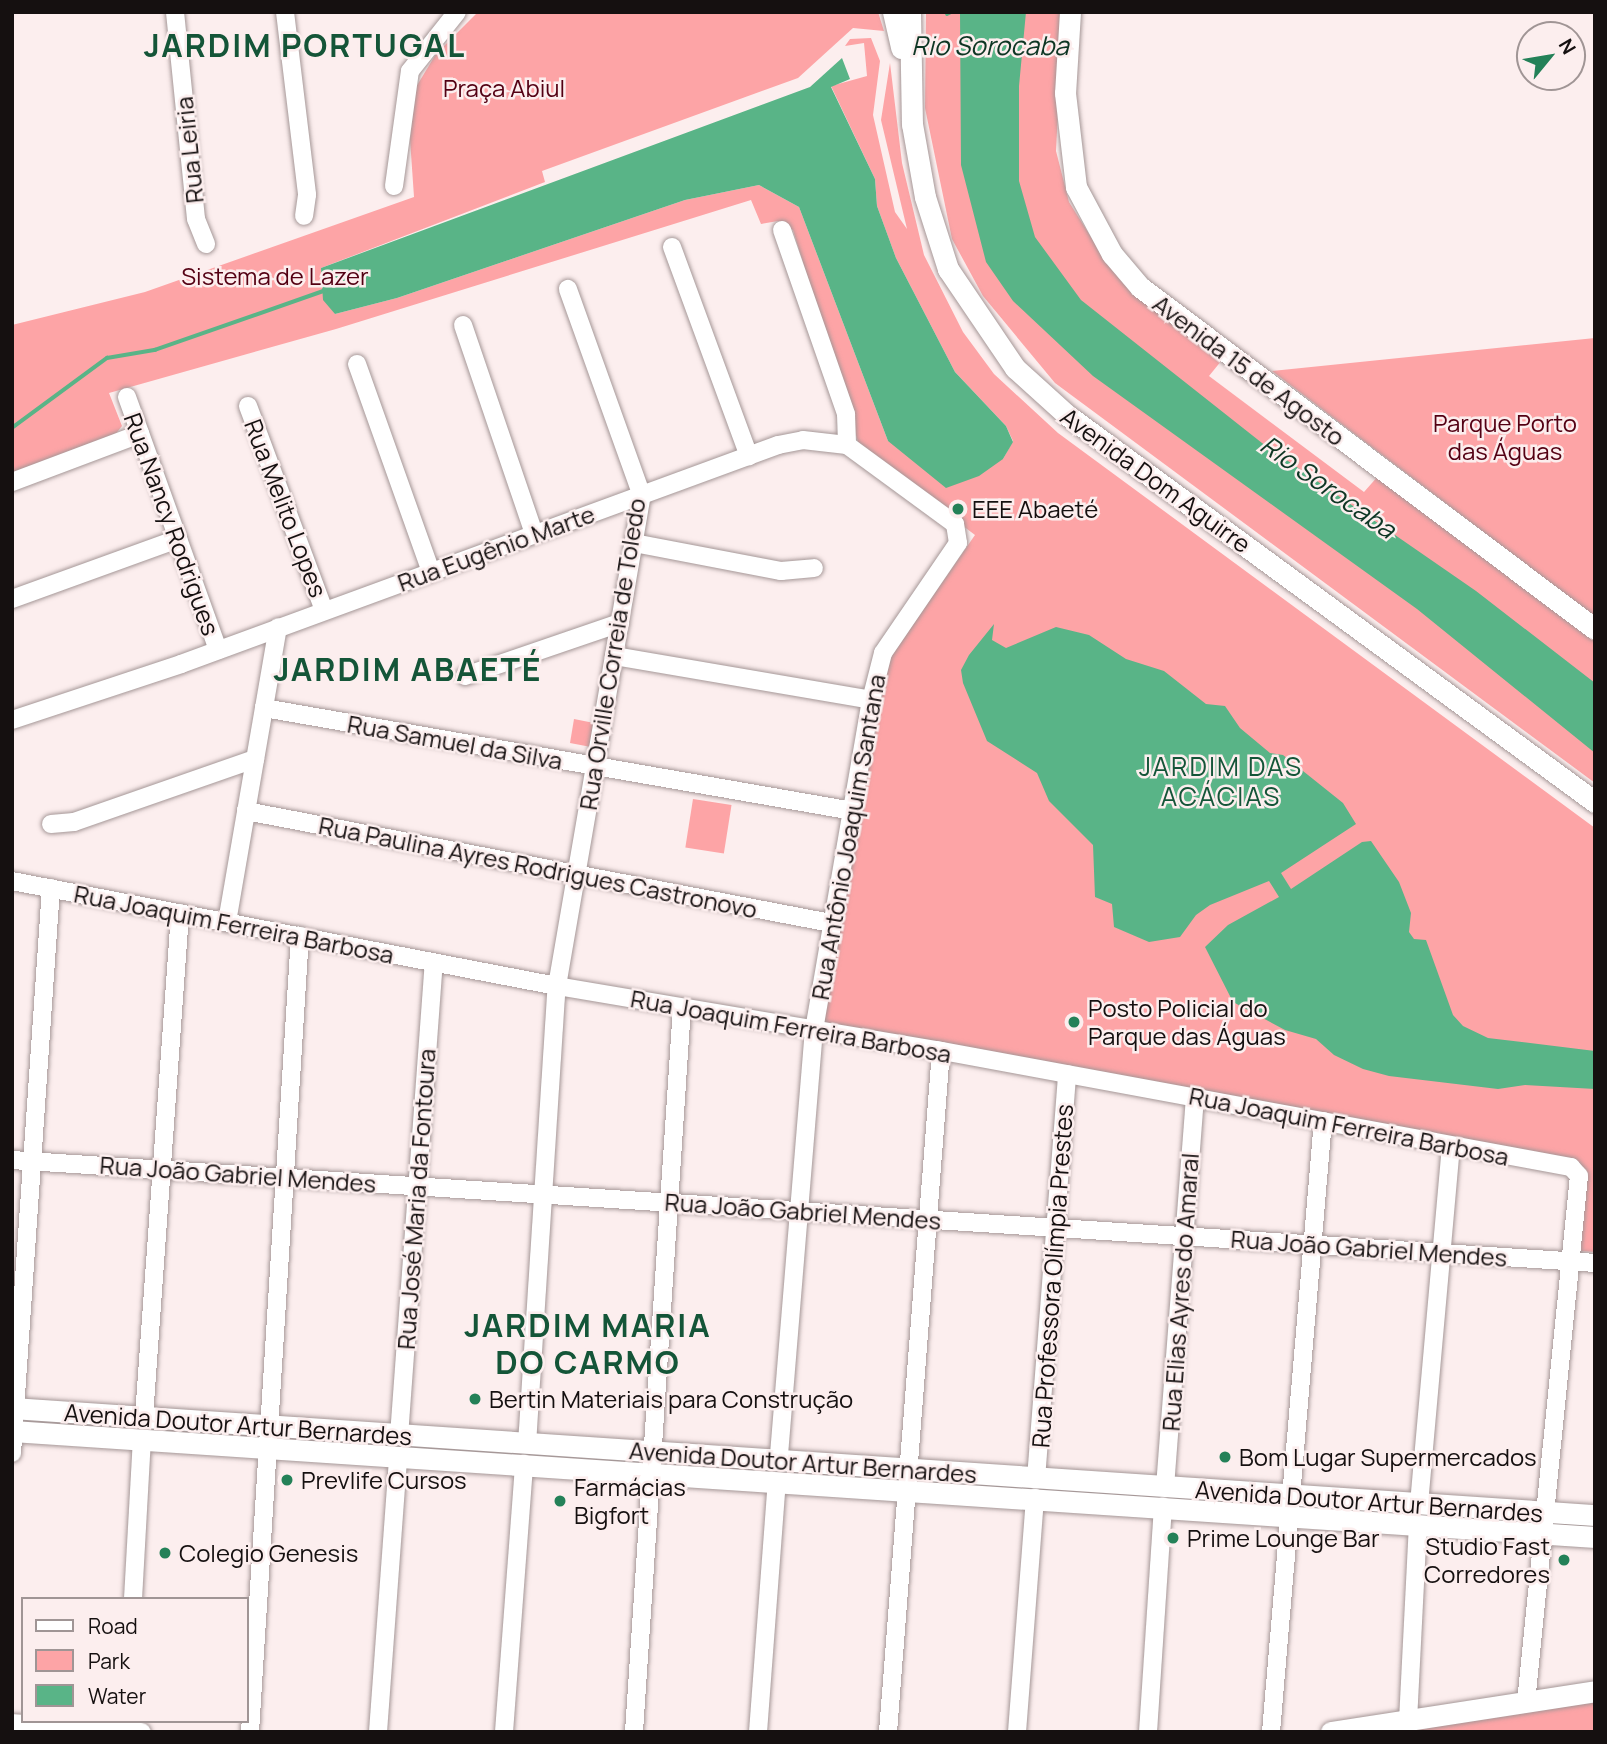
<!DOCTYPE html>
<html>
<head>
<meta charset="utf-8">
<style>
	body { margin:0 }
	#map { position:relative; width:1607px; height:1744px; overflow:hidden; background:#fceeee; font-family:Manrope,sans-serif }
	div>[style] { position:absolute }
	.green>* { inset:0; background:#fda4a6; transform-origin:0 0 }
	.water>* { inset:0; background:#59b487 }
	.stream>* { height:3.5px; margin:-1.75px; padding:0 1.75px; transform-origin:1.75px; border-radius:1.75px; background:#59b487 }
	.roads { filter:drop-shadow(0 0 2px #a59797) drop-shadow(0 0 2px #a59797) }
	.minor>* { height:18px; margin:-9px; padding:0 9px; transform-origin:9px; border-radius:9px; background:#fff }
	.major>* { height:21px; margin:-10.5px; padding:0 10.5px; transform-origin:10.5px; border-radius:10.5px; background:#fff }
	.dots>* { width:19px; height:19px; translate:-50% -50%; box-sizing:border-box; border:4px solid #fceeee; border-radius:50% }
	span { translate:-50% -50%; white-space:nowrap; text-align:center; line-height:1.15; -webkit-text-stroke:5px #fceeee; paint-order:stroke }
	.park-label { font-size:24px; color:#540013 }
	.street-label { font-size:24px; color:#151010 }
	.poi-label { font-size:24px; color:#151010 }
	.left { translate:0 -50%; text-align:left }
	.right { translate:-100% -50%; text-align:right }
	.water-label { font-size:26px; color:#0e3624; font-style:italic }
	.neighbourhood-label { font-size:26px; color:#145538; letter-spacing:2px }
	.district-label { font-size:32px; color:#145538; font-weight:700; letter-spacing:2px }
	.frame { position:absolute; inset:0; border:14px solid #151010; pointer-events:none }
	.legend { position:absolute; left:21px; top:1597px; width:228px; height:126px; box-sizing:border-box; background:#fceeee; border:2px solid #a09595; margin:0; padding:9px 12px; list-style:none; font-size:21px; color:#151010 }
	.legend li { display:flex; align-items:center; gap:14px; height:35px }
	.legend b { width:35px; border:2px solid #a09595 }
	.north { position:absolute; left:1516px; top:21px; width:70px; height:70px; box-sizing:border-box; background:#fceeee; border:2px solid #a09595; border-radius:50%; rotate:60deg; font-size:19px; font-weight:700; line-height:28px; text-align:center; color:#151010 }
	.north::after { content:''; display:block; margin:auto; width:24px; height:32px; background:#248158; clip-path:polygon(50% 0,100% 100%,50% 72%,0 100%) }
</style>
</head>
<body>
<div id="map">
	<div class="green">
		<i style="clip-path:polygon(478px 12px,878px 12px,884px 31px,853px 28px,798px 78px,542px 171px,545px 182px,321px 268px,335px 314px,397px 298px,685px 200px,759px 185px,799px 207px,888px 441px,1003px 459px,1013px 441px,1006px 426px,955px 372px,896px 258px,877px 206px,875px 179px,831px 86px,867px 76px,864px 43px,845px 46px,850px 39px,871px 38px,880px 61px,873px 115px,895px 212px,907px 229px,881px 120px,890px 63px,902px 163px,924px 255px,963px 332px,994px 374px,1058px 433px,1595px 828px,1595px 1252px,1579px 1251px,1578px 1162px,821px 1024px,889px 659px,975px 535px,860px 448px,793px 230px,778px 221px,761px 224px,751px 200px,336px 329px,109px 393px,122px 426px,114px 436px,12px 473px,12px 325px,145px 292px,414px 197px,410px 139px,416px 87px,436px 54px)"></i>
		<i style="clip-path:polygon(926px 12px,1063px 12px,1056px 151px,1069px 202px,1101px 253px,1222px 360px,1209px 376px,1364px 492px,1379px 475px,1595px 637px,1595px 783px,1055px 383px,983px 296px,952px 239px,925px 108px)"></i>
		<i style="clip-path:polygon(1595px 338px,1595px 617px,1272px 371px)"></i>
		<i style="clip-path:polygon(574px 719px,599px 724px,591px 747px,570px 743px)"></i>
		<i style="left:693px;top:799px;width:39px;height:49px;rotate:9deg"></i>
		<i style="clip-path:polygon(1595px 1700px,1595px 1732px,1385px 1732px)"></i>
	</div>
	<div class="water">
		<i style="clip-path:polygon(960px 12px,1026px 12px,1019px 86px,1019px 181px,1035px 237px,1081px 300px,1262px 443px,1476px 591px,1595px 683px,1595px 753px,1417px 609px,1093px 376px,1013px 301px,986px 262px,961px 165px)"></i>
		<i style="clip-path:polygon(842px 58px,850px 79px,831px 87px,875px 179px,877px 206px,896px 258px,955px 372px,1006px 426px,1013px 442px,1003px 459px,979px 476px,946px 488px,888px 441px,799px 207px,759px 185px,685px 200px,397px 298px,335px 314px,323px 300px,321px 268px,810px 87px)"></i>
		<i style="clip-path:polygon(994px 624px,992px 640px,1006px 648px,1056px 627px,1089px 635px,1126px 659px,1164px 671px,1206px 704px,1225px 706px,1240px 728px,1270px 753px,1283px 755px,1343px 803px,1356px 824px,1281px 873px,1291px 889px,1362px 842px,1371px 841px,1399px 882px,1411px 913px,1409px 932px,1414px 939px,1426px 940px,1453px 1015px,1463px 1026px,1488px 1038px,1595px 1051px,1595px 1089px,1525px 1085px,1498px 1089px,1389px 1076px,1363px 1069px,1334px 1055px,1316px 1039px,1285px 1030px,1233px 1002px,1205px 947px,1228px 925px,1279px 897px,1269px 881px,1210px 905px,1196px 915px,1180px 937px,1149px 942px,1114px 927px,1112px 904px,1095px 897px,1093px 845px,1049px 801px,1037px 773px,987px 741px,963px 683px,961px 670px,969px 655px)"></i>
	</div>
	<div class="stream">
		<i style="left:947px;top:14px;width:4px;rotate:-27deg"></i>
		<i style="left:12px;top:428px;width:118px;rotate:-36.4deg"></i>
		<i style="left:107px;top:358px;width:49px;rotate:-9.5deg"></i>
		<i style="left:155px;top:350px;width:181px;rotate:-19.3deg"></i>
	</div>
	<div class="roads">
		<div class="minor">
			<i style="left:175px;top:12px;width:208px;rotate:84.2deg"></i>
			<i style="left:196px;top:219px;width:27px;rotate:68deg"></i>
			<i style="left:285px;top:12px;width:184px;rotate:83.1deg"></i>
			<i style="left:307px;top:195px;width:21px;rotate:98deg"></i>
			<i style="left:394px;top:186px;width:116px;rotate:-82.1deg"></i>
			<i style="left:410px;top:71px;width:75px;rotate:-51.5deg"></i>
			<i style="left:782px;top:230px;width:195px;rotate:70.8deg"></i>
			<i style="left:846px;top:414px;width:31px;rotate:88deg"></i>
			<i style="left:672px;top:247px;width:223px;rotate:69.8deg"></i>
			<i style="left:463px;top:325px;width:220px;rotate:71.2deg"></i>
			<i style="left:357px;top:364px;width:221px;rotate:70.4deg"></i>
			<i style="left:127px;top:397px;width:269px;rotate:70.2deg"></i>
			<i style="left:248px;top:406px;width:218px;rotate:69.6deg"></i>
			<i style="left:12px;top:482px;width:137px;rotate:-20.6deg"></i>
			<i style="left:634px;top:543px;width:150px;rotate:10.8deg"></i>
			<i style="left:781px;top:571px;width:33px;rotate:-5deg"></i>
			<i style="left:12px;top:599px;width:177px;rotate:-19.9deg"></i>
			<i style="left:614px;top:656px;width:261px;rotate:9.7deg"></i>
			<i style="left:465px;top:676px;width:164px;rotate:-18.9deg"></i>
			<i style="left:264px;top:708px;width:598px;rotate:9.92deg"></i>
			<i style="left:12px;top:720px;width:178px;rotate:-18.3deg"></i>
			<i style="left:181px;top:664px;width:636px;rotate:-20.14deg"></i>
			<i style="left:778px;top:445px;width:25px;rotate:-11deg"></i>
			<i style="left:803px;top:440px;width:44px;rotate:6.5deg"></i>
			<i style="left:847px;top:445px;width:134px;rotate:36.2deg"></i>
			<i style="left:955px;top:524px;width:19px;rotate:81deg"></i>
			<i style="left:958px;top:543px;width:133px;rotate:124.3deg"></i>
			<i style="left:883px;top:653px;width:49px;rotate:104.3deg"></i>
			<i style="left:871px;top:700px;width:334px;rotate:99.8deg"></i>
			<i style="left:814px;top:1029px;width:430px;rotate:94.7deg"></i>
			<i style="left:246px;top:811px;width:596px;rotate:10.84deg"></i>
			<i style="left:51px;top:824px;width:23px;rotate:-5deg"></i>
			<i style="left:74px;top:822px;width:192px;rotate:-19.2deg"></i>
			<i style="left:12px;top:881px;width:555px;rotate:10.91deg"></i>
			<i style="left:557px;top:986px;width:385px;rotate:9.6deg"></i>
			<i style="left:937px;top:1050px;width:645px;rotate:10.46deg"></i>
			<i style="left:1571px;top:1167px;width:12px;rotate:48deg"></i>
			<i style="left:1579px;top:1176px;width:529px;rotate:95.75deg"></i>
			<i style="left:227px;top:922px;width:299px;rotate:-80.2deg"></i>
			<i style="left:12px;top:1160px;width:1586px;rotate:3.72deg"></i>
			<i style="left:144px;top:1417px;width:505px;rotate:-85.91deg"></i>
			<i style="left:399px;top:1436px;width:474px;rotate:-85.8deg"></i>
			<i style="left:527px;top:1444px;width:459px;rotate:-86.3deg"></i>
			<i style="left:557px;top:986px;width:497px;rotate:-80.2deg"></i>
			<i style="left:642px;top:496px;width:220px;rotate:-109.7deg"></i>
			<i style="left:12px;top:1453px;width:566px;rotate:-86.05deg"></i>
			<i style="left:1036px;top:1479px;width:406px;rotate:-85.6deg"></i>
			<i style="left:1165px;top:1487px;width:391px;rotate:-85.6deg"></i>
			<i style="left:1419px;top:1504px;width:359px;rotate:-84.9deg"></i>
			<i style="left:133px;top:1599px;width:159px;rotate:-86.8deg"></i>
			<i style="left:1408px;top:1721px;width:195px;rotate:-87.1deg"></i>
			<i style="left:12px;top:1723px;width:130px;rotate:4deg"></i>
			<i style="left:250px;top:1732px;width:798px;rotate:-86.41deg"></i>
			<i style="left:378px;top:1732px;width:275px;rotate:-85.8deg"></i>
			<i style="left:504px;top:1732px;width:269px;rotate:-85.7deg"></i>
			<i style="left:634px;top:1732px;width:726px;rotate:-86.21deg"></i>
			<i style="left:758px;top:1732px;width:251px;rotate:-85.7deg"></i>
			<i style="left:888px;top:1732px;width:683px;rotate:-85.55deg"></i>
			<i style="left:1017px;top:1732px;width:235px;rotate:-85.6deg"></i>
			<i style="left:1148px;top:1732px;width:226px;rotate:-86.2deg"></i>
			<i style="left:1271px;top:1732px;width:613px;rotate:-85.14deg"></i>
		</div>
		<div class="major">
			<i style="left:893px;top:12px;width:37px;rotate:77deg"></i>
			<i style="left:910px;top:12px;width:112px;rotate:89deg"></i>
			<i style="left:912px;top:124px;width:74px;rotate:79.9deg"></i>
			<i style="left:925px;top:197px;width:76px;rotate:72.3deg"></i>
			<i style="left:948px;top:269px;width:120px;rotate:55.9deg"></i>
			<i style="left:1015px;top:368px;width:70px;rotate:42.1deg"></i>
			<i style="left:1067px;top:415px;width:655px;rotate:36.24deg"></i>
			<i style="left:1070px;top:12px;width:81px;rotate:93.5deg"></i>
			<i style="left:1065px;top:93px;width:95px;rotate:83.3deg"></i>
			<i style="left:1076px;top:187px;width:76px;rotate:61.8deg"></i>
			<i style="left:1112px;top:254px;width:43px;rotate:49.7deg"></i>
			<i style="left:1140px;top:287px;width:569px;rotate:36.93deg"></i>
			<i style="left:12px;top:1408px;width:1587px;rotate:3.87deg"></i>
			<i style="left:12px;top:1431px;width:1587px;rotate:3.83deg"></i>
			<i style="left:1331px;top:1732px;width:267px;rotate:-8.8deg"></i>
		</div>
	</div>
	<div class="dots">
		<i style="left:958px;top:509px;background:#248158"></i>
		<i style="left:1074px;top:1022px;background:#248158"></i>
		<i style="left:475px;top:1399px;background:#248158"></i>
		<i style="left:1225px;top:1457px;background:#248158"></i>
		<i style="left:287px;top:1480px;background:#248158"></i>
		<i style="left:560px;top:1501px;background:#248158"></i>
		<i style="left:1173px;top:1538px;background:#248158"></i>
		<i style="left:165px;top:1553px;background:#248158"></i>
		<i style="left:1564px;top:1560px;background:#248158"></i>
	</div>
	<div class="park-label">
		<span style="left:504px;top:88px">Praça Abiul</span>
		<span style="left:275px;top:276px">Sistema de Lazer</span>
		<span style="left:1505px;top:437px">Parque Porto<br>das Águas</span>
	</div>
	<div class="street-label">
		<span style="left:189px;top:150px;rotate:-96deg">Rua Leiria</span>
		<span style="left:1249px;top:370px;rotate:37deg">Avenida 15 de Agosto</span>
		<span style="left:1156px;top:480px;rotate:36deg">Avenida Dom Aguirre</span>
		<span style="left:286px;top:508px;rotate:69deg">Rua Melito Lopes</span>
		<span style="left:172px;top:524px;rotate:70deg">Rua Nancy Rodrigues</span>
		<span style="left:496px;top:548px;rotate:-20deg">Rua Eugênio Marte</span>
		<span style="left:612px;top:654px;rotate:-81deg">Rua Orville Correia de Toledo</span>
		<span style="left:455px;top:742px;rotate:10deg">Rua Samuel da Silva</span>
		<span style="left:848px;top:837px;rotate:-80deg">Rua Antônio Joaquim Santana</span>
		<span style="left:538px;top:867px;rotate:11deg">Rua Paulina Ayres Rodrigues Castronovo</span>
		<span style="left:234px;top:924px;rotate:11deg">Rua Joaquim Ferreira Barbosa</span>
		<span style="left:791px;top:1026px;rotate:10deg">Rua Joaquim Ferreira Barbosa</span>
		<span style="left:1349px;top:1126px;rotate:11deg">Rua Joaquim Ferreira Barbosa</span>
		<span style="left:238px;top:1174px;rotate:4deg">Rua João Gabriel Mendes</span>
		<span style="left:416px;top:1199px;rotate:-86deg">Rua José Maria da Fontoura</span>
		<span style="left:803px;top:1211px;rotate:4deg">Rua João Gabriel Mendes</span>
		<span style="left:1369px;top:1248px;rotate:4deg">Rua João Gabriel Mendes</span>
		<span style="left:1052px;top:1276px;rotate:-86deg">Rua Professora Olímpia Prestes</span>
		<span style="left:1180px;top:1292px;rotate:-86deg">Rua Elias Ayres do Amaral</span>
		<span style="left:238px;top:1424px;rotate:4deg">Avenida Doutor Artur Bernardes</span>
		<span style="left:803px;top:1462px;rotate:4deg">Avenida Doutor Artur Bernardes</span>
		<span style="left:1369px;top:1501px;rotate:4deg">Avenida Doutor Artur Bernardes</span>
	</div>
	<div class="poi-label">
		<span class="left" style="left:972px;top:509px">EEE Abaeté</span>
		<span class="left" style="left:1088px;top:1022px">Posto Policial do<br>Parque das Águas</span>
		<span class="left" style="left:489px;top:1399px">Bertin Materiais para Construção</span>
		<span class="left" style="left:1239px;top:1457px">Bom Lugar Supermercados</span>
		<span class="left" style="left:301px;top:1480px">Prevlife Cursos</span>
		<span class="left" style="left:574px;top:1501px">Farmácias<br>Bigfort</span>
		<span class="left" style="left:1187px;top:1538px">Prime Lounge Bar</span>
		<span class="right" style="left:1550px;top:1560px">Studio Fast<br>Corredores</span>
		<span class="left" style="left:179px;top:1553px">Colegio Genesis</span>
	</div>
	<div class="water-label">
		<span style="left:990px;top:46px">Rio Sorocaba</span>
		<span style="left:1328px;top:487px;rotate:35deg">Rio Sorocaba</span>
	</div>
	<div class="neighbourhood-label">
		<span style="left:1221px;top:782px">JARDIM DAS<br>ACÁCIAS</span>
	</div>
	<div class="district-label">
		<span style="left:305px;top:45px">JARDIM PORTUGAL</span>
		<span style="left:408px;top:669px">JARDIM ABAETÉ</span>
		<span style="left:588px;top:1344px">JARDIM MARIA<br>DO CARMO</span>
	</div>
	<div class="frame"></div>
	<ul class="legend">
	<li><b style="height:9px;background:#fff"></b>Road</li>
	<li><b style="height:19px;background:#fda4a6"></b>Park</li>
	<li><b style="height:19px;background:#59b487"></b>Water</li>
	</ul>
	<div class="north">N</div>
</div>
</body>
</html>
